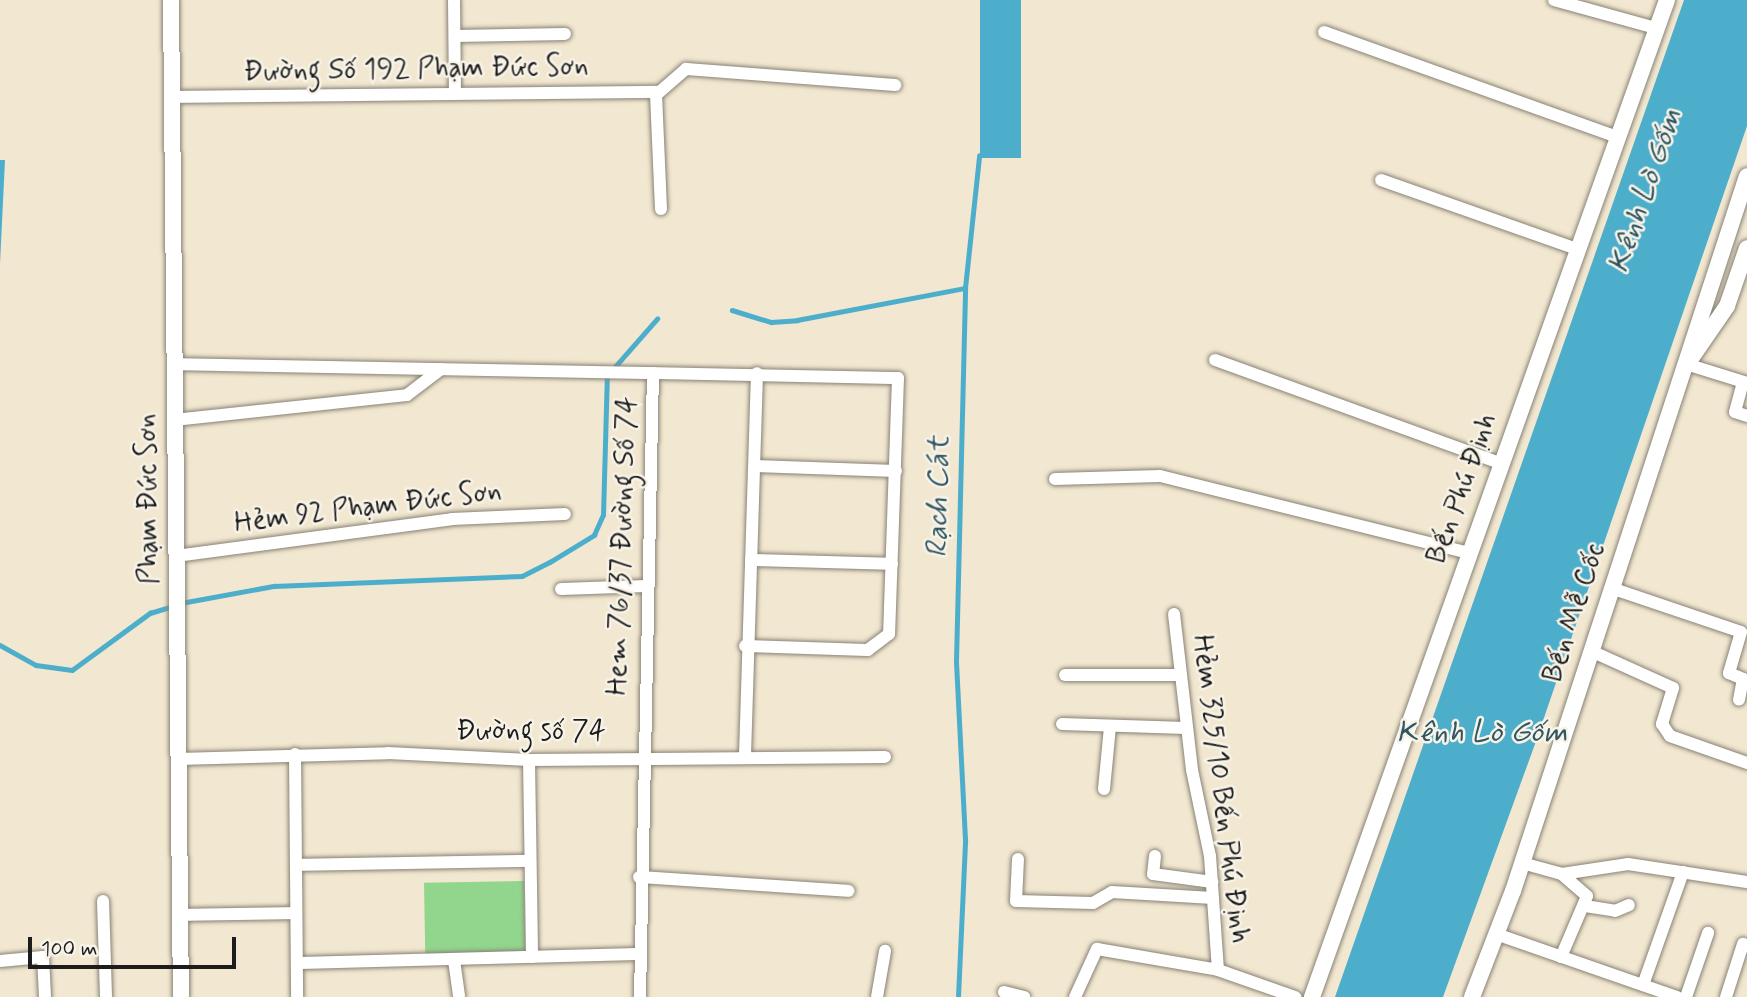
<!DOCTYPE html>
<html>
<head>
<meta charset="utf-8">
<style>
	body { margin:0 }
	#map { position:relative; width:1747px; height:997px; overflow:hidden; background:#f2e7d0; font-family:Mynerve,sans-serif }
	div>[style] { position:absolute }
	.green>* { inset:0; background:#92d68e; transform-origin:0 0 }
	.water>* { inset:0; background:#4daecc; transform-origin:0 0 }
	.stream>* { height:4.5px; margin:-2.25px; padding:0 2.25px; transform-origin:2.25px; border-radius:2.25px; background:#4daecc }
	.roads { filter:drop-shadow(0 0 2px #878276) drop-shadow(0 0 2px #878276) }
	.minor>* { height:12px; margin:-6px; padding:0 6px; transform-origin:6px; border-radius:6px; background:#fff }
	.tertiary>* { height:16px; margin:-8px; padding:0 8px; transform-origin:8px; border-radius:8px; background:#fff }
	span { translate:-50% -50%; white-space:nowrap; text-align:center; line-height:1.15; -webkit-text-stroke:5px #f7f3e8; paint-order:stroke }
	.street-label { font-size:28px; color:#1c1c1c }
	.water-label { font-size:30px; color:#305662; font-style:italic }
	.scale { position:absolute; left:28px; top:937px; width:208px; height:32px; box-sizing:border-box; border:4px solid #1c1c1c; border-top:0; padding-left:9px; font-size:21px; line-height:24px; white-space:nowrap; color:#1c1c1c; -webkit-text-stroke:5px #f7f3e8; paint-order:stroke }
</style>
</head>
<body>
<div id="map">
	<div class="green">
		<i style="left:524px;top:881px;width:72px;height:100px;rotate:89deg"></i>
	</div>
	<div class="water">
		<i style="left:980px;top:0;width:41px;height:158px"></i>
		<i style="clip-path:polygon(1684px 0,1747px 0,1747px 126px,1535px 744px,1443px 997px,1335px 997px)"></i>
		<i style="clip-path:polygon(0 160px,5px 160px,0 264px)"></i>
	</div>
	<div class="stream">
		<i style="left:732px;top:310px;width:41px;rotate:17.1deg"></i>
		<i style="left:771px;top:322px;width:26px;rotate:-4deg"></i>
		<i style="left:797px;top:320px;width:171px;rotate:-10.8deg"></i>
		<i style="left:613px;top:369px;width:67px;rotate:-48.7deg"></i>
		<i style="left:181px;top:603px;width:95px;rotate:-10.4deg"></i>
		<i style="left:274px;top:586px;width:248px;rotate:-2.3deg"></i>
		<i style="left:522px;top:576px;width:31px;rotate:-27deg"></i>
		<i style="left:550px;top:562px;width:52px;rotate:-31.5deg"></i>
		<i style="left:594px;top:535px;width:22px;rotate:-66deg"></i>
		<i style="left:603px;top:515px;width:140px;rotate:-88.4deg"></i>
		<i style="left:0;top:645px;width:41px;rotate:29.1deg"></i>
		<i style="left:36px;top:665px;width:36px;rotate:8deg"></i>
		<i style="left:72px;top:670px;width:97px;rotate:-36.2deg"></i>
		<i style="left:150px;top:613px;width:24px;rotate:-17deg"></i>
		<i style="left:958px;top:997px;width:157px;rotate:-87.4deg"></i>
		<i style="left:965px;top:840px;width:179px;rotate:-92.9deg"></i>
		<i style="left:956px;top:661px;width:373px;rotate:-88.6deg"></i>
		<i style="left:965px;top:288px;width:133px;rotate:-83.9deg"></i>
	</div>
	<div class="roads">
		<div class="minor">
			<i style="left:454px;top:0;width:92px;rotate:89.4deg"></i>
			<i style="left:1554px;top:0;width:106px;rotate:15.4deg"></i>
			<i style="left:1324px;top:32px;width:314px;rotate:19.7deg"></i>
			<i style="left:456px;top:36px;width:109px;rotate:-1.1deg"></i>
			<i style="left:173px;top:97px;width:486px;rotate:-0.6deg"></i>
			<i style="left:1381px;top:180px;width:208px;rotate:19.4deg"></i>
			<i style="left:661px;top:209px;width:114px;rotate:-92.5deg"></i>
			<i style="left:656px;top:95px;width:40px;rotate:-41deg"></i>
			<i style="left:686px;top:69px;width:210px;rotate:4.4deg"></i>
			<i style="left:1215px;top:360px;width:303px;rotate:19.9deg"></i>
			<i style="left:174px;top:364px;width:479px;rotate:1.1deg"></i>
			<i style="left:1686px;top:364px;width:64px;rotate:17.3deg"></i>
			<i style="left:1743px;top:382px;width:31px;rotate:105deg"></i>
			<i style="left:1735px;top:412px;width:13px;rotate:18deg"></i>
			<i style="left:174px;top:420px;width:234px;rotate:-6.1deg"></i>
			<i style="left:407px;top:395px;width:43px;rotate:-37.4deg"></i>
			<i style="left:755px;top:466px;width:141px;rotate:2deg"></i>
			<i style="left:1055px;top:479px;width:105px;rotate:-1.6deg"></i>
			<i style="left:1160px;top:476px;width:317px;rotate:14deg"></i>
			<i style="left:176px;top:556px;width:278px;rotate:-7.6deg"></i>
			<i style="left:452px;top:519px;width:113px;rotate:-2.5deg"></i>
			<i style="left:751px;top:560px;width:141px;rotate:1.6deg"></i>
			<i style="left:1611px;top:588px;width:137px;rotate:18.7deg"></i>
			<i style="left:1741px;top:632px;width:43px;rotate:106.3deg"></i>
			<i style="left:1729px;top:673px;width:15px;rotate:23deg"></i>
			<i style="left:1743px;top:679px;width:21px;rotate:101deg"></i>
			<i style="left:561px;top:589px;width:86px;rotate:-2deg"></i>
			<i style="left:1174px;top:614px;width:157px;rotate:83.4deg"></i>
			<i style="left:1192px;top:770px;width:88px;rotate:78.2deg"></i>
			<i style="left:1210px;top:856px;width:114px;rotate:86deg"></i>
			<i style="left:1591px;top:651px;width:90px;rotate:24.3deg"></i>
			<i style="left:1673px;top:688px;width:38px;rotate:107deg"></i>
			<i style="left:1662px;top:724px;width:14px;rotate:56deg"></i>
			<i style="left:1670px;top:736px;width:82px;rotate:19.3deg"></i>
			<i style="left:1065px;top:675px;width:113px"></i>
			<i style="left:1062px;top:724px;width:124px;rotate:1.8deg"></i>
			<i style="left:295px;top:754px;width:243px;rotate:89.5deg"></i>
			<i style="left:745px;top:755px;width:382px;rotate:-88.2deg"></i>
			<i style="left:178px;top:759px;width:210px;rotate:-1.6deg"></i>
			<i style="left:388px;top:753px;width:141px;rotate:2.8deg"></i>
			<i style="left:529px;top:760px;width:356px;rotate:-0.5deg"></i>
			<i style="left:529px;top:760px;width:197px;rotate:89.1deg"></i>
			<i style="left:1104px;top:789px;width:62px;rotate:-84.5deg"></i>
			<i style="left:1155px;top:856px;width:18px;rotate:96deg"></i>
			<i style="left:1153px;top:874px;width:60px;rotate:7.7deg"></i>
			<i style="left:1018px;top:859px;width:42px;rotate:92.7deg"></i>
			<i style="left:1016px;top:901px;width:77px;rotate:1.5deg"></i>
			<i style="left:1093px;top:903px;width:22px;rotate:-30deg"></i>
			<i style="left:1112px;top:892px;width:101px;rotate:3.4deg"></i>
			<i style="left:1522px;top:863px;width:41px;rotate:15.4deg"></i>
			<i style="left:1562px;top:874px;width:67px;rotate:-8.6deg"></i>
			<i style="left:1628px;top:864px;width:120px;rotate:8.6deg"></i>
			<i style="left:296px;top:865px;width:232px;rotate:-1deg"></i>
			<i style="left:639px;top:877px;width:210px;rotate:3.8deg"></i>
			<i style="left:103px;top:901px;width:96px;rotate:88.2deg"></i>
			<i style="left:1585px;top:906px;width:30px;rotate:9deg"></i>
			<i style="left:1615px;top:911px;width:15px;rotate:-23deg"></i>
			<i style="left:179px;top:915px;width:115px;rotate:-1deg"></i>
			<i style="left:1496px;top:934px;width:192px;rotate:19.2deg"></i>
			<i style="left:1561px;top:957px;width:66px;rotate:-66.9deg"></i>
			<i style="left:1587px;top:896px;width:33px;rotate:-139deg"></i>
			<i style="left:454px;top:960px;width:37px;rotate:82deg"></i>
			<i style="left:0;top:961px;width:43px;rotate:-5.3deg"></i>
			<i style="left:43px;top:957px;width:40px;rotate:87.1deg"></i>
			<i style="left:297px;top:963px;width:343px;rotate:-1.5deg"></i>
			<i style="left:1643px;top:985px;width:120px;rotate:-70.5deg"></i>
			<i style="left:1004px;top:992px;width:21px;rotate:14deg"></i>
			<i style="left:640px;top:997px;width:624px;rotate:-88.81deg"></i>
			<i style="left:653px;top:373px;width:245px;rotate:1.2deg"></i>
			<i style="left:898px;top:378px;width:256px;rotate:92deg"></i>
			<i style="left:889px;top:634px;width:26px;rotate:143deg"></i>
			<i style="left:868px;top:650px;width:123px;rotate:-178.1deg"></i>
			<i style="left:877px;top:997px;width:47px;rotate:-80.1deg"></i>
			<i style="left:1075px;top:997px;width:53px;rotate:-65.4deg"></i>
			<i style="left:1097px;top:949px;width:123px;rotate:9.8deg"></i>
			<i style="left:1218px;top:970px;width:82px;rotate:19.3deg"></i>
			<i style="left:1686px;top:997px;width:68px;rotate:-71deg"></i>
			<i style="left:1726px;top:997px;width:56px;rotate:-72.2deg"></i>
		</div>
		<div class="tertiary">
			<i style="left:171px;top:0;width:997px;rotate:89.43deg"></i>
			<i style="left:1692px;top:357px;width:62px;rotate:-55.5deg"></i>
			<i style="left:1727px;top:306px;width:61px;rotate:-71deg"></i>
			<i style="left:1312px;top:997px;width:1058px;rotate:-70.4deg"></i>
			<i style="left:1472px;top:997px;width:114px;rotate:-68.9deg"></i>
			<i style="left:1513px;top:891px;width:752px;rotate:-71.88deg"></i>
		</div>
	</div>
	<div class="street-label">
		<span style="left:416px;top:70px;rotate:-1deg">Đường Số 192 Phạm Đức Sơn</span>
		<span style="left:1463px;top:489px;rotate:-70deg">Bến Phú Định</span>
		<span style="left:149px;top:499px;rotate:-91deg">Phạm Đức Sơn</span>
		<span style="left:368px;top:508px;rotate:-7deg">Hẻm 92 Phạm Đức Sơn</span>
		<span style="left:623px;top:546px;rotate:-88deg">Hem 76/37 Đường Số 74</span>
		<span style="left:1575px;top:613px;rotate:-72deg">Bến Mễ Cốc</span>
		<span style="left:531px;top:732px">Đường số 74</span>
		<span style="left:1220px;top:789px;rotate:83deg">Hẻm 325/10 Bến Phú Định</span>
	</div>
	<div class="water-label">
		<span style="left:1646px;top:191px;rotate:-71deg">Kênh Lò Gốm</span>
		<span style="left:939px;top:497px;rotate:-89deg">Rạch Cát</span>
		<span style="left:1482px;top:733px">Kênh Lò Gốm</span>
	</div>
	<div class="scale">100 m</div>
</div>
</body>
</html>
